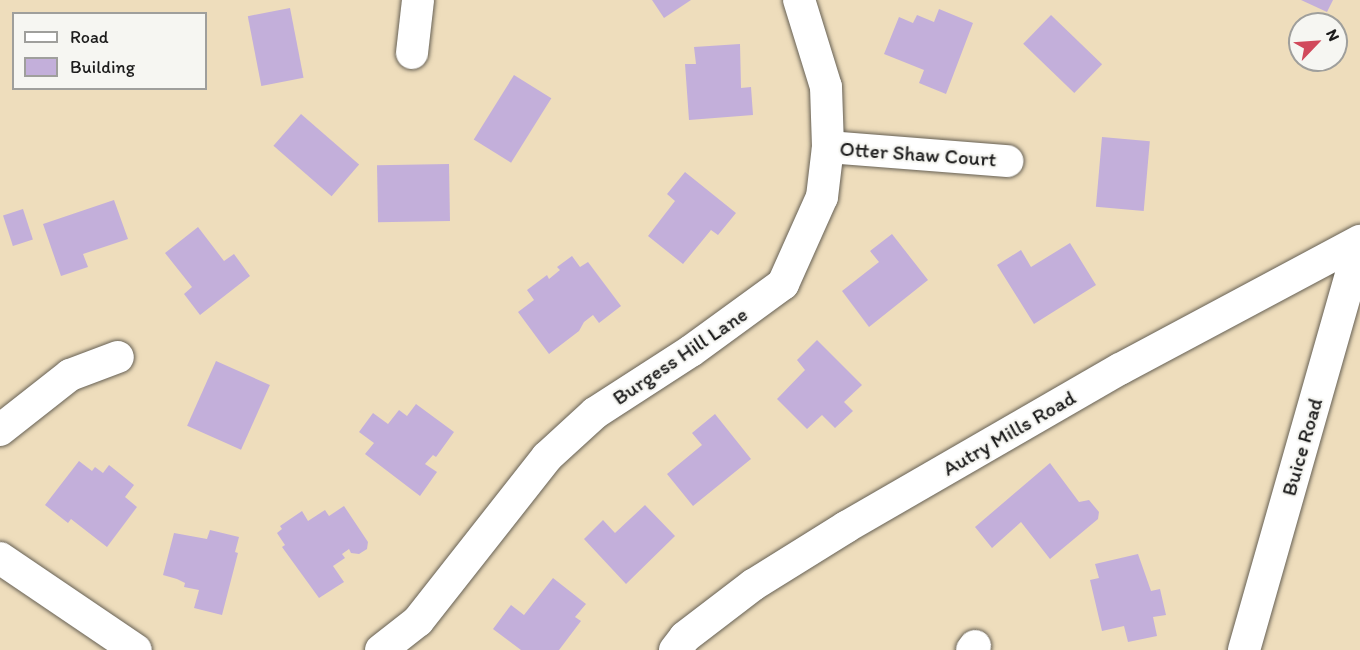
<!DOCTYPE html>
<html>
<head>
<meta charset="utf-8">
<style>
	body { margin:0 }
	#map { position:relative; width:1360px; height:650px; overflow:hidden; background:#eeddbc; font-family:Itim,sans-serif }
	div>[style] { position:absolute }
	.building>* { inset:0; background:#c3afda; transform-origin:0 0 }
	.roads { filter:drop-shadow(0 0 2px #666054) drop-shadow(0 0 2px #666054) }
	.minor>* { height:32px; margin:-16px; padding:0 16px; transform-origin:16px; border-radius:16px; background:#fff }
	span { translate:-50% -50%; white-space:nowrap; text-align:center; line-height:1.15; -webkit-text-stroke:4.5px #f6f6f2; paint-order:stroke }
	.street-label { font-size:21px; color:#1c1c1c }
	.legend { position:absolute; left:12px; top:12px; width:195px; height:78px; box-sizing:border-box; background:#f6f6f2; border:2px solid #9f9f9c; margin:0; padding:8px 10px; list-style:none; font-size:18px; color:#1c1c1c }
	.legend li { display:flex; align-items:center; gap:12px; height:30px }
	.legend b { width:30px; border:2px solid #9f9f9c }
	.north { position:absolute; left:1288px; top:12px; width:60px; height:60px; box-sizing:border-box; background:#f6f6f2; border:2px solid #9f9f9c; border-radius:50%; rotate:65deg; font-size:16px; font-weight:700; line-height:24px; text-align:center; color:#1c1c1c }
	.north::after { content:''; display:block; margin:auto; width:21px; height:27px; background:#d1495b; clip-path:polygon(50% 0,100% 100%,50% 72%,0 100%) }
</style>
</head>
<body>
<div id="map">
	<div class="building">
		<i style="clip-path:polygon(652px 0,691px 0,664px 18px)"></i>
		<i style="clip-path:polygon(1301px 0,1333px 0,1327px 12px)"></i>
		<i style="left:290px;top:8px;width:71px;height:43px;rotate:79deg"></i>
		<i style="clip-path:polygon(939px 9px,973px 23px,946px 94px,919px 83px,924px 70px,884px 54px,899px 17px,913px 23px,917px 15px,934px 22px)"></i>
		<i style="left:1051px;top:15px;width:71px;height:40px;rotate:44deg"></i>
		<i style="clip-path:polygon(740px 44px,741px 88px,751px 87px,753px 115px,689px 120px,685px 64px,696px 64px,694px 47px)"></i>
		<i style="left:514px;top:75px;width:44px;height:76px;rotate:32deg"></i>
		<i style="left:301px;top:114px;width:77px;height:42px;rotate:41deg"></i>
		<i style="left:1102px;top:137px;width:48px;height:70px;rotate:5deg"></i>
		<i style="left:449px;top:164px;width:57px;height:72px;rotate:89deg"></i>
		<i style="clip-path:polygon(685px 172px,736px 213px,718px 235px,711px 230px,683px 264px,648px 236px,675px 201px,667px 194px)"></i>
		<i style="clip-path:polygon(114px 200px,128px 239px,83px 254px,88px 267px,61px 276px,43px 224px)"></i>
		<i style="left:23px;top:209px;width:32px;height:21px;rotate:72deg"></i>
		<i style="clip-path:polygon(198px 227px,224px 261px,234px 254px,250px 276px,200px 315px,184px 294px,192px 287px,165px 253px)"></i>
		<i style="clip-path:polygon(892px 234px,928px 280px,869px 327px,842px 291px,879px 262px,870px 251px)"></i>
		<i style="clip-path:polygon(1070px 243px,1096px 285px,1034px 324px,997px 265px,1021px 250px,1031px 267px)"></i>
		<i style="clip-path:polygon(572px 256px,580px 267px,588px 262px,621px 306px,599px 323px,593px 315px,584px 322px,579px 331px,549px 354px,518px 312px,534px 300px,527px 290px,547px 275px,549px 279px,560px 270px,557px 267px)"></i>
		<i style="clip-path:polygon(817px 340px,862px 385px,844px 402px,853px 411px,835px 428px,822px 415px,807px 429px,777px 399px,805px 370px,797px 360px)"></i>
		<i style="left:216px;top:361px;width:59px;height:71px;rotate:24deg"></i>
		<i style="clip-path:polygon(416px 404px,454px 432px,436px 457px,433px 455px,425px 464px,437px 472px,420px 496px,365px 454px,374px 443px,359px 432px,373px 413px,388px 424px,399px 410px,407px 416px)"></i>
		<i style="clip-path:polygon(715px 414px,751px 459px,693px 506px,667px 474px,702px 445px,692px 433px)"></i>
		<i style="clip-path:polygon(79px 461px,92px 471px,95px 467px,103px 473px,109px 465px,134px 485px,125px 497px,137px 507px,107px 547px,71px 519px,68px 523px,45px 505px)"></i>
		<i style="clip-path:polygon(1050px 463px,1079px 502px,1089px 500px,1099px 512px,1098px 519px,1050px 559px,1021px 522px,992px 548px,975px 527px)"></i>
		<i style="clip-path:polygon(645px 505px,675px 536px,626px 584px,584px 539px,603px 520px,615px 533px)"></i>
		<i style="clip-path:polygon(344px 506px,368px 542px,367px 549px,359px 554px,351px 553px,349px 549px,342px 554px,345px 558px,333px 566px,344px 582px,319px 598px,282px 547px,285px 545px,277px 533px,282px 529px,280px 526px,302px 511px,308px 521px,325px 510px,329px 516px)"></i>
		<i style="clip-path:polygon(210px 530px,239px 537px,235px 552px,238px 553px,222px 615px,194px 608px,199px 590px,184px 587px,185px 583px,177px 579px,163px 575px,174px 533px,207px 539px)"></i>
		<i style="clip-path:polygon(1138px 554px,1151px 591px,1160px 589px,1166px 615px,1153px 617px,1157px 636px,1128px 642px,1124px 626px,1102px 631px,1090px 580px,1099px 578px,1095px 564px)"></i>
		<i style="clip-path:polygon(553px 578px,586px 604px,575px 617px,581px 621px,559px 650px,521px 650px,493px 629px,511px 605px,524px 615px)"></i>
	</div>
	<div class="roads">
		<div class="minor">
			<i style="left:412px;top:53px;width:53px;rotate:-83.5deg"></i>
			<i style="left:828px;top:147px;width:180px;rotate:4.5deg"></i>
			<i style="left:0;top:430px;width:89px;rotate:-38.2deg"></i>
			<i style="left:70px;top:375px;width:51px;rotate:-20.6deg"></i>
			<i style="left:0;top:558px;width:164px;rotate:34.1deg"></i>
			<i style="left:381px;top:650px;width:47px;rotate:-38.1deg"></i>
			<i style="left:418px;top:621px;width:209px;rotate:-51.8deg"></i>
			<i style="left:547px;top:457px;width:65px;rotate:-42.5deg"></i>
			<i style="left:595px;top:413px;width:114px;rotate:-32.9deg"></i>
			<i style="left:691px;top:351px;width:114px;rotate:-36.1deg"></i>
			<i style="left:783px;top:284px;width:95px;rotate:-65.9deg"></i>
			<i style="left:822px;top:197px;width:50px;rotate:-83.2deg"></i>
			<i style="left:828px;top:147px;width:60px;rotate:-91.9deg"></i>
			<i style="left:826px;top:87px;width:91px;rotate:-107.2deg"></i>
			<i style="left:675px;top:650px;width:16px;rotate:-52deg"></i>
			<i style="left:685px;top:637px;width:86px;rotate:-37.4deg"></i>
			<i style="left:753px;top:585px;width:110px;rotate:-31.9deg"></i>
			<i style="left:846px;top:527px;width:316px;rotate:-30deg"></i>
			<i style="left:1120px;top:369px;width:272px;rotate:-28.1deg"></i>
			<i style="left:972px;top:650px;width:5px;rotate:-53deg"></i>
			<i style="left:1244px;top:650px;width:422px;rotate:-74.1deg"></i>
		</div>
	</div>
	<div class="street-label">
		<span style="left:918px;top:154px;rotate:4deg">Otter Shaw Court</span>
		<span style="left:680px;top:356px;rotate:-34deg">Burgess Hill Lane</span>
		<span style="left:1009px;top:433px;rotate:-30deg">Autry Mills Road</span>
		<span style="left:1302px;top:447px;rotate:-74deg">Buice Road</span>
	</div>
	<ul class="legend">
	<li><b style="height:8px;background:#fff"></b>Road</li>
	<li><b style="height:16px;background:#c3afda"></b>Building</li>
	</ul>
	<div class="north">N</div>
</div>
</body>
</html>
